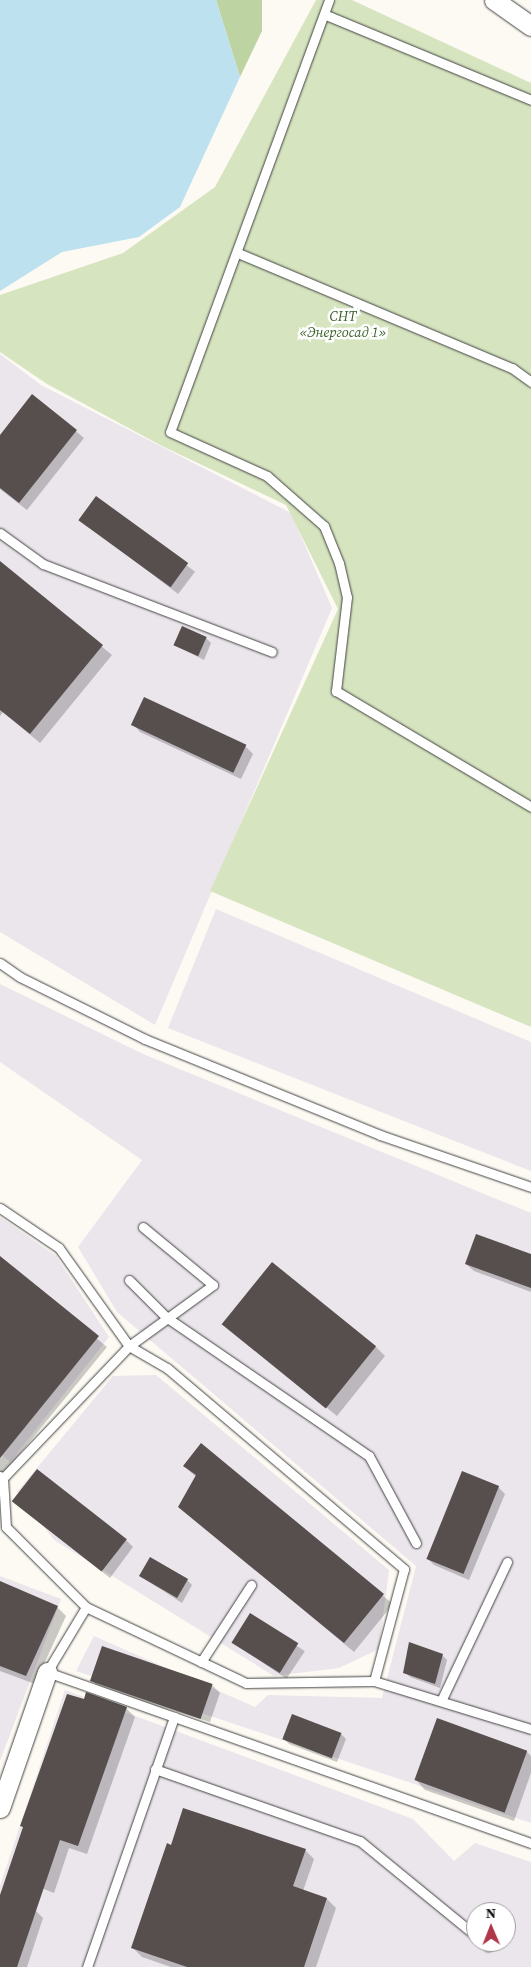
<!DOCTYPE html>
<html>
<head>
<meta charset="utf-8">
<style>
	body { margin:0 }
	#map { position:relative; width:531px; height:1967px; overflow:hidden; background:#fdfaf3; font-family:"Source Serif 4",serif }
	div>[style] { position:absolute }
	.industrial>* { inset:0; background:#ebe5ec }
	.green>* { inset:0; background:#d6e4bf }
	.forest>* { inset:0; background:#bdd3a1 }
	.water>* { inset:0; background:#bde1ef }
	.shadow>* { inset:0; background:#0003; transform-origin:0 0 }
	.building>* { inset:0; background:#564f4d; transform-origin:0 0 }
	.roads { filter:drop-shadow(0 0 1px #424242) drop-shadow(0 0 1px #424242) }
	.service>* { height:9px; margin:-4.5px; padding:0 4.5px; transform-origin:4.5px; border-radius:4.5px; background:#fff }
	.minor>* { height:19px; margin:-9.5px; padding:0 9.5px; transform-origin:9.5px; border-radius:9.5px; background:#fff }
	span { translate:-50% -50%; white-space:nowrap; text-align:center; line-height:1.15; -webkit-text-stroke:5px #fff; paint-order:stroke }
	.park-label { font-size:14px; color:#385f27; font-style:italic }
	.north { position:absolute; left:466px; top:1902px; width:50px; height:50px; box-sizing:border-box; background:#fff; border:1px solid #9f9f9f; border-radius:50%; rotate:359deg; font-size:14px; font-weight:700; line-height:20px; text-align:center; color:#0f0f0f }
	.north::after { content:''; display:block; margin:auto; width:18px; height:22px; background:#ae3749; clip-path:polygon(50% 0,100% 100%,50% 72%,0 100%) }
</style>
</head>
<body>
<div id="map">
	<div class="industrial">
		<i style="clip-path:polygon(0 354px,41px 385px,291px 513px,332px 608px,155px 1025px,0 932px)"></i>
		<i style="clip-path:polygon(216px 909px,531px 1042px,531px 1171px,168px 1028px)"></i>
		<i style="clip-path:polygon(0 984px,143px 1054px,531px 1213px,531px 1823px,76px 1671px,94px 1636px,255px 1707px,268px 1695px,382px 1698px,416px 1566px,117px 1312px,78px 1247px,142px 1160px,0 1062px)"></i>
		<i style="clip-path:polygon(0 1217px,56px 1256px,109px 1337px,10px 1462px,0 1453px)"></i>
		<i style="clip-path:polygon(156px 1375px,389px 1570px,379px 1649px,339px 1668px,274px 1676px,54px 1540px,17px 1492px,113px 1376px)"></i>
		<i style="clip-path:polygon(0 1576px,61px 1599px,0 1761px)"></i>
		<i style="clip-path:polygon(evenodd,65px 1690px,413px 1819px,454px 1861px,475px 1843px,531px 1862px,531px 1967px,0 1967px,0 1886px,65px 1690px,476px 1912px,506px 1912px,506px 1942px,476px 1942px,476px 1912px)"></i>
	</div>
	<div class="green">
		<i style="clip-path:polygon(316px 0,352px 0,531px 83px,531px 1027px,210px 891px,338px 609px,286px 505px,162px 446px,47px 384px,0 352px,0 295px,123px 253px,215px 187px)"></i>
	</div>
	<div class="forest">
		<i style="clip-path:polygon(216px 0,262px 0,262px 31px,240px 77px)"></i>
	</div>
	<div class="water">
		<i style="clip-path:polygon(0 0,216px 0,240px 77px,180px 207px,139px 237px,62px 252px,0 291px)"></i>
	</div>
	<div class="shadow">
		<i style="clip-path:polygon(33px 396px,84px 438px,27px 510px,0 489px,0 437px)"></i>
		<i style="left:96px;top:497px;width:124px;height:28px;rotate:37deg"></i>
		<i style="clip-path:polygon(0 562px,112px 655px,40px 743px,3px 712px,0 716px)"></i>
		<i style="clip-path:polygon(206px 638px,211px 643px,204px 660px,175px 645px)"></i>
		<i style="clip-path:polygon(145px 699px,245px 746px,253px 754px,241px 779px,140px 732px,133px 724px)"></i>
		<i style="clip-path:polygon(531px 1255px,531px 1292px,474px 1271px,466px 1264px)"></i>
		<i style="clip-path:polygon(0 1258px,107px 1347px,0 1478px)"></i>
		<i style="clip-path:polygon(224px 1324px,376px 1347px,385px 1356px,337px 1416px)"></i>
		<i style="clip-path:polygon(202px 1445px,393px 1604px,354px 1652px,180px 1507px,196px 1477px,184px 1466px)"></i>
		<i style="clip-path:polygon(498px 1487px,505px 1494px,469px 1580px,434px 1565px,427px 1558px)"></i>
		<i style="clip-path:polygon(13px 1502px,126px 1540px,133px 1547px,110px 1578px)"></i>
		<i style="clip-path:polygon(140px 1576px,187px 1580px,192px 1585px,182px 1603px)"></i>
		<i style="clip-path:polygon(0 1582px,57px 1607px,66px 1616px,35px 1684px,0 1671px)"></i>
		<i style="left:251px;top:1615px;width:65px;height:33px;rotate:34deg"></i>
		<i style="clip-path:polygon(442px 1655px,447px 1660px,440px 1688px,410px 1677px,405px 1672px)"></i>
		<i style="clip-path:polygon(92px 1680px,212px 1685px,220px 1693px,210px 1722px,99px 1688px)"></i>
		<i style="clip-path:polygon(84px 1701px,126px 1708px,135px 1717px,87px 1854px,69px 1848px,54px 1893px,19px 1879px)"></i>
		<i style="clip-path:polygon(341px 1734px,346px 1739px,337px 1762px,289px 1744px,284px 1739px)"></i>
		<i style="clip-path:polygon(526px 1751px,531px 1756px,531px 1773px,514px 1821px,425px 1790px,416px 1780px)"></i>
		<i style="clip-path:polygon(305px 1850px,314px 1859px,303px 1891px,327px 1899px,336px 1908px,316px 1967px,171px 1967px,142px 1957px,133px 1948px)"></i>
		<i style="clip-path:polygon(0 1899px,36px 1911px,43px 1918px,27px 1967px,0 1967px)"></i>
	</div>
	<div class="building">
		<i style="clip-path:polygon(32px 394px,77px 430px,19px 503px,0 488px,0 435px)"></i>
		<i style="left:96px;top:496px;width:114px;height:30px;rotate:36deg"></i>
		<i style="clip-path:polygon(0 561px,103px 645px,30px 734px,0 710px)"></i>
		<i style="left:182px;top:626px;width:27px;height:21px;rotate:24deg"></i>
		<i style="left:144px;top:697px;width:113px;height:31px;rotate:25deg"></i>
		<i style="clip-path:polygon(476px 1234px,531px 1254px,531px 1288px,465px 1264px)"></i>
		<i style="clip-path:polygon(0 1256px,99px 1336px,0 1458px)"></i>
		<i style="left:272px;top:1262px;width:134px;height:80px;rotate:39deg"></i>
		<i style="clip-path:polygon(201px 1443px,384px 1594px,344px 1643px,178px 1507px,196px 1475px,183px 1466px)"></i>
		<i style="left:37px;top:1469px;width:114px;height:41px;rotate:38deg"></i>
		<i style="left:462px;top:1471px;width:40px;height:95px;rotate:22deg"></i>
		<i style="left:150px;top:1557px;width:44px;height:22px;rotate:30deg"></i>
		<i style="clip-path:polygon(0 1581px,58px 1606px,26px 1676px,0 1666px)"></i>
		<i style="left:250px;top:1613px;width:57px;height:35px;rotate:32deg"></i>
		<i style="clip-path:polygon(409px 1642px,443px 1654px,435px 1684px,403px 1673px)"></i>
		<i style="left:102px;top:1646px;width:117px;height:37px;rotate:19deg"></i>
		<i style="clip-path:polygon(86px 1692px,127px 1707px,78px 1846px,60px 1840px,17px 1967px,0 1967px,0 1895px,23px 1827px,20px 1826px,67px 1694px,84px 1699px)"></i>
		<i style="left:292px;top:1714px;width:53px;height:27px;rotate:21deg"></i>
		<i style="left:437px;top:1718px;width:96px;height:66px;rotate:20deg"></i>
		<i style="clip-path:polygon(183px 1808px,306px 1849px,293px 1886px,327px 1898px,304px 1967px,187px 1967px,131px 1948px,167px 1843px,171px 1845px)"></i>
	</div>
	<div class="roads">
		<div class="service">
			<i style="left:329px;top:0;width:460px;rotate:110.2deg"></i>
			<i style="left:170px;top:432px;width:107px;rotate:24.4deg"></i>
			<i style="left:267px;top:476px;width:76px;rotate:41.3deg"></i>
			<i style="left:324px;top:526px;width:40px;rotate:68deg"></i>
			<i style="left:339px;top:563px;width:35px;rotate:77deg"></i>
			<i style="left:347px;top:597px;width:95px;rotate:96.7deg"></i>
			<i style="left:336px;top:691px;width:227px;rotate:30.7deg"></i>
			<i style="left:326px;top:15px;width:222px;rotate:22.5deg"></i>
			<i style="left:238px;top:253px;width:297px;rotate:22.8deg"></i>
			<i style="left:512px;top:368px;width:24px;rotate:36deg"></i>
			<i style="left:0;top:533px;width:53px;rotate:35.8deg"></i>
			<i style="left:43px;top:564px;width:245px;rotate:21deg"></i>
			<i style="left:0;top:963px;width:24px;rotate:35deg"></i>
			<i style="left:20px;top:977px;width:140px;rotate:26.4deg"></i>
			<i style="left:145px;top:1039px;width:254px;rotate:22.2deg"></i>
			<i style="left:380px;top:1135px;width:160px;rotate:19deg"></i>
			<i style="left:0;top:1208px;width:71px;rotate:34.1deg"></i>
			<i style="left:59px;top:1248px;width:120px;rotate:54.5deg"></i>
			<i style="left:129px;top:1346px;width:44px;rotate:30.1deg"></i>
			<i style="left:167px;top:1368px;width:311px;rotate:40.3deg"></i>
			<i style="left:404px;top:1569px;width:116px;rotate:105deg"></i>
			<i style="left:374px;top:1681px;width:128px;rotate:179.1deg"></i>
			<i style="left:246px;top:1683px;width:177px;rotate:-154.6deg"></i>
			<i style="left:86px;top:1607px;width:76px;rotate:121deg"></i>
			<i style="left:47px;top:1672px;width:513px;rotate:19.46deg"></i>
			<i style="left:129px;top:1280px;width:52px;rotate:45deg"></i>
			<i style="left:166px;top:1317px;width:246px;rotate:34.4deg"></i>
			<i style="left:369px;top:1456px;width:99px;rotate:61.6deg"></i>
			<i style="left:0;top:1476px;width:4px;rotate:34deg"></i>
			<i style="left:3px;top:1478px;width:49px;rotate:86.5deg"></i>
			<i style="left:6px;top:1527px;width:113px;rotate:45deg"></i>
			<i style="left:3px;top:1478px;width:182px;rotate:-46.3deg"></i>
			<i style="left:129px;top:1346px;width:104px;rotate:-36deg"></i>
			<i style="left:213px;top:1285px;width:91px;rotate:-140.4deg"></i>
			<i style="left:201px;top:1662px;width:92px;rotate:-57deg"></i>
			<i style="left:374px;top:1681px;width:164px;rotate:17deg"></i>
			<i style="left:441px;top:1701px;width:154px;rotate:-64.6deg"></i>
			<i style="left:155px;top:1769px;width:217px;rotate:19.4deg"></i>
			<i style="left:360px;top:1841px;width:150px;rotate:39.3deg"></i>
			<i style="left:484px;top:1942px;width:6px;rotate:45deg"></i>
			<i style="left:87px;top:1967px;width:265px;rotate:-70.8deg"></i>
		</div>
		<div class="minor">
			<i style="left:494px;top:0;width:45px;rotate:35.1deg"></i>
			<i style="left:0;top:1808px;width:144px;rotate:-70.9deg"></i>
		</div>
	</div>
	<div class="park-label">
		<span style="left:343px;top:324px">СНТ<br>«Энергосад 1»</span>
	</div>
	<div class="north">N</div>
</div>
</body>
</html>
